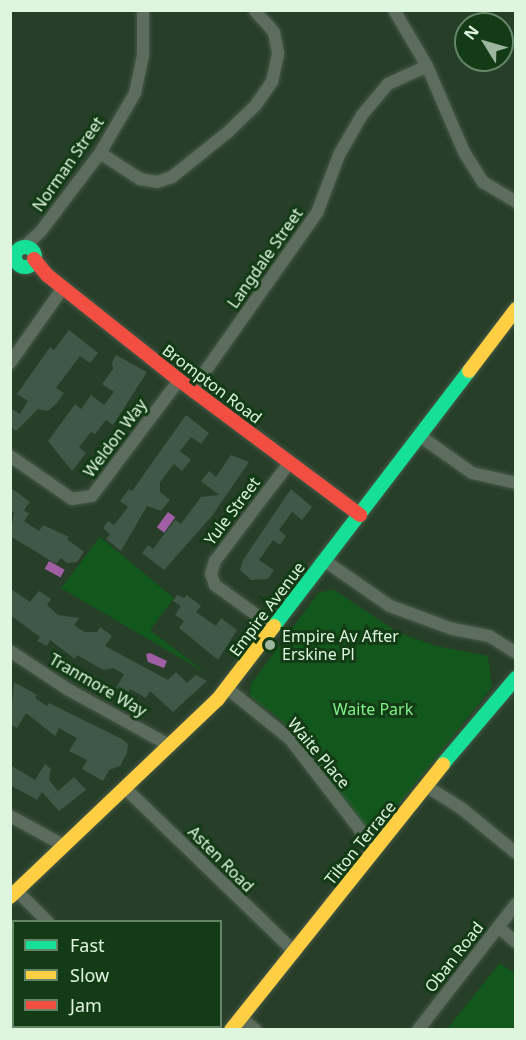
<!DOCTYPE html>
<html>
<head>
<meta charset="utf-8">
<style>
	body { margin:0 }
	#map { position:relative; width:526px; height:1040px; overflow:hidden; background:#273e28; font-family:"Noto Sans",sans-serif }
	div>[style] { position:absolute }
	.green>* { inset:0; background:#12581c }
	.water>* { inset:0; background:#a05ea5; transform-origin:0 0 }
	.building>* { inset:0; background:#405848 }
	.roads { filter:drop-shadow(0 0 2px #455846) drop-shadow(0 0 2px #455846) }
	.street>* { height:12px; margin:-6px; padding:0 6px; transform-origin:6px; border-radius:6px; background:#5d6d5d }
	.fast>* { height:14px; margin:-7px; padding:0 7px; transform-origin:7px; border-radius:7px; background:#16e098 }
	.fast>.ring { margin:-7px; padding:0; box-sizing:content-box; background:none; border:14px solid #16e098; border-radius:50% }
	.slow>* { height:14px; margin:-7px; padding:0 7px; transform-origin:7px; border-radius:7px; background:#ffcf43 }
	.jam>* { height:14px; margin:-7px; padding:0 7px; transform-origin:7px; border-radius:7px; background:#f24e42 }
	.dots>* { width:16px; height:16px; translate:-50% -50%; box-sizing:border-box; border:3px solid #133c16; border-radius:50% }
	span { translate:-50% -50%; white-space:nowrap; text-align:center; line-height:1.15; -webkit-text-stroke:6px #133c16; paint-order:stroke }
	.street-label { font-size:16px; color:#def5de }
	.poi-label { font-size:16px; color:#def5de }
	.left { translate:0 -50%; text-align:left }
	.park-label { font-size:16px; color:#83f088 }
	.frame { position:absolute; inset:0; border:12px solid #def5de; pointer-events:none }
	.legend { position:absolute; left:12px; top:920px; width:210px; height:108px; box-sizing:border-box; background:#133c16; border:2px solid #648666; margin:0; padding:8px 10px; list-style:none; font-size:18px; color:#def5de }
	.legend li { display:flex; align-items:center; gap:12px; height:30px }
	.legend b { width:30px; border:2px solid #648666 }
	.north { position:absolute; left:454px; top:12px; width:60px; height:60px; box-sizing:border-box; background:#133c16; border:2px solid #648666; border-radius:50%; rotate:307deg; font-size:16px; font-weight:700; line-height:24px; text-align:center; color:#def5de }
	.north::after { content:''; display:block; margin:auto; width:21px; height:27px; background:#9eb59e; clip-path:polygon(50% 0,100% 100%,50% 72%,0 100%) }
</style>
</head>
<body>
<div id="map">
	<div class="green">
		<i style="clip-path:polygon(100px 537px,174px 598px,150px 630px,206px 673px,61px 588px)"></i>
		<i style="clip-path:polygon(334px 590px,397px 632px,436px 646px,488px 656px,492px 687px,377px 832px,362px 827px,282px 721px,250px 696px,251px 684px,319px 592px)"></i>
		<i style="clip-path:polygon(500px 963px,515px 974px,515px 1029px,447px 1029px)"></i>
	</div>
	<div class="water">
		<i style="left:168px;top:512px;width:9px;height:19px;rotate:36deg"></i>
		<i style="left:49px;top:561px;width:18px;height:9px;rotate:29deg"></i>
		<i style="clip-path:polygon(150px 653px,167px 661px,164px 668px,148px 662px,146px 654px)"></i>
	</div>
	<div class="building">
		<i style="clip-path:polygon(69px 330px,98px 353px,90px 363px,80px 356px,56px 388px,64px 393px,57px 403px,48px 411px,38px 409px,16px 431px,11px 427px,10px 408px,20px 414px,28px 401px,17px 394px,50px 347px,54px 350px)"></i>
		<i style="clip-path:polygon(116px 355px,147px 372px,113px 425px,106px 420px,95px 434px,91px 432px,79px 447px,86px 453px,72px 471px,48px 441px,75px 404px,81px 409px,91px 395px,104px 405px,114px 392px,102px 384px,113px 369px,112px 362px)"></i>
		<i style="clip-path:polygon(186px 415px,209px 433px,201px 444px,191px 437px,180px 451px,191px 460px,182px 471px,174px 464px,160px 482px,160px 492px,170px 500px,161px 511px,147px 506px,121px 551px,106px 539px,110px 534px,103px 528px,108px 521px,114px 525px,128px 507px,120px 501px,129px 489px,132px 491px)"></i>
		<i style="clip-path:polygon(231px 455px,249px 462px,212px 516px,164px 570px,142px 553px,148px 545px,153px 549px,175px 520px,181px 524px,201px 497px,219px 495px,201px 481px,209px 471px,216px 477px)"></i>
		<i style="clip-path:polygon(10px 487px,30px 502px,24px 510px,29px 514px,24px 521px,39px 531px,43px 525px,69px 537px,67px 539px,84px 552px,77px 562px,67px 563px,61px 558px,56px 564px,10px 536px,14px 513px,10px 510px)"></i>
		<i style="clip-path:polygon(291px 489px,312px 507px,302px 520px,292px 512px,279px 530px,286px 536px,280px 545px,273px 540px,259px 560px,274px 570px,268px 579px,251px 580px,240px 570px,243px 560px)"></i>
		<i style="clip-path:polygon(10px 588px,30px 602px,39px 591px,51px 599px,47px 605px,58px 615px,79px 618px,74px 625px,84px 632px,97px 632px,100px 627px,112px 636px,105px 646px,168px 680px,176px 672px,187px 683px,196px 675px,207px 681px,173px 712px,150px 691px,146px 698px,130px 689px,128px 694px,116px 688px,124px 674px,113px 668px,103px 670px,77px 655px,75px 659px,50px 640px,47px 646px,37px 641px,40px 637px,10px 615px)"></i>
		<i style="clip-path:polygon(177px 595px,184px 598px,187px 595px,201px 606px,196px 612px,216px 626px,221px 618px,237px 630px,218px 660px,179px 628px,184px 621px,175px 615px,181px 606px,173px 601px)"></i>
		<i style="clip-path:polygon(14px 682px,37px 695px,35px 698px,47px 706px,49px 703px,122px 739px,128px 744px,127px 753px,120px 766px,109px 770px,103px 781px,82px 769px,87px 760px,69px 751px,77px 738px,59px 728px,55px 736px,26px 713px,17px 728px,10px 724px)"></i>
		<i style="clip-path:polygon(45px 764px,51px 769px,49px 780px,58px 791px,74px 777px,86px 790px,59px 811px,42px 792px,37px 800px,10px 785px,10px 765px,35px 780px)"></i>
	</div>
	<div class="roads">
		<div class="street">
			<i style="left:394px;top:10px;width:65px;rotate:59.5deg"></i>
			<i style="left:427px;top:66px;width:94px;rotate:66.7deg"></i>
			<i style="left:464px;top:152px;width:36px;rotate:58deg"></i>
			<i style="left:483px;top:182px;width:39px;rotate:31deg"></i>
			<i style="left:100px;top:153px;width:48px;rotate:33deg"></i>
			<i style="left:140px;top:179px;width:17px;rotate:10deg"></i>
			<i style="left:157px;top:182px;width:16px;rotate:-18deg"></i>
			<i style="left:172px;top:177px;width:72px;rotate:-38.8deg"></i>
			<i style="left:228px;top:132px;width:37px;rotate:-44deg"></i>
			<i style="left:255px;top:106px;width:29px;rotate:-55deg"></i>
			<i style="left:272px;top:82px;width:30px;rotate:-78deg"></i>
			<i style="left:278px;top:53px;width:21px;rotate:-101deg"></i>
			<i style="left:274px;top:32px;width:28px;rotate:-132deg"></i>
			<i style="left:24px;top:247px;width:23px;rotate:-43deg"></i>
			<i style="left:41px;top:231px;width:98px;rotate:-52.9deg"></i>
			<i style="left:100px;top:153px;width:69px;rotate:-59.7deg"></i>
			<i style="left:135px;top:93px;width:38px;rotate:-78deg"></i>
			<i style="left:143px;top:56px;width:46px;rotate:-90deg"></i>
			<i style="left:10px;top:363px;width:92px;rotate:-54.8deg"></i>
			<i style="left:192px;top:390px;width:217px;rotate:-54.8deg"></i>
			<i style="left:317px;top:213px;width:62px;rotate:-69.2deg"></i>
			<i style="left:339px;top:155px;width:46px;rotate:-60.1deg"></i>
			<i style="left:362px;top:115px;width:40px;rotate:-50deg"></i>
			<i style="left:388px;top:84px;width:43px;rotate:-24.8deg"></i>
			<i style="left:420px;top:436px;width:64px;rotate:35.4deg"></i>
			<i style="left:472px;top:473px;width:45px;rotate:12.8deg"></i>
			<i style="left:10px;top:456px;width:75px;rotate:34.7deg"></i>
			<i style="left:72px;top:499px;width:20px;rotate:-9deg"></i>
			<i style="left:92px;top:496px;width:145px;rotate:-53.1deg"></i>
			<i style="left:325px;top:561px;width:79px;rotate:34.7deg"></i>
			<i style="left:390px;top:606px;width:67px;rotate:20.1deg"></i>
			<i style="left:453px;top:629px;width:37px;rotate:11deg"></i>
			<i style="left:489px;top:636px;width:32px;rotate:32deg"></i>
			<i style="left:273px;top:627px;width:72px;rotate:-144.1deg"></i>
			<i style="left:215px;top:585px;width:12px;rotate:-110deg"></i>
			<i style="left:211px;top:574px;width:14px;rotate:-73deg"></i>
			<i style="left:215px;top:561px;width:124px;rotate:-52.9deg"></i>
			<i style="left:10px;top:651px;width:71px;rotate:33.5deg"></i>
			<i style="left:69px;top:690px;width:116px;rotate:28.8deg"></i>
			<i style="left:228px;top:689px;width:80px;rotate:38.9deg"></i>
			<i style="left:290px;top:739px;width:139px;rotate:52.3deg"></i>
			<i style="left:426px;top:786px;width:41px;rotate:32.2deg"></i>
			<i style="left:461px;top:808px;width:71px;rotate:39.3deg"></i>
			<i style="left:125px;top:788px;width:236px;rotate:44deg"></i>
			<i style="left:10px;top:816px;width:60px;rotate:28.7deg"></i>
			<i style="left:17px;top:891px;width:44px;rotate:45deg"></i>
			<i style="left:498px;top:927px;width:23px;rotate:40deg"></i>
			<i style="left:241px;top:1018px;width:19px;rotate:39deg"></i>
			<i style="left:156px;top:1026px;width:5px;rotate:53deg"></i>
			<i style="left:418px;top:1030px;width:160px;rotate:-52.1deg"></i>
		</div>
		<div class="fast">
			<i class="ring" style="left:15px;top:247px;width:6px;height:6px"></i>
			<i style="left:274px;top:626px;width:321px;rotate:-52.6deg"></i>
			<i style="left:443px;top:764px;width:113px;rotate:-49.7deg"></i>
		</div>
		<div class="slow">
			<i style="left:469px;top:371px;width:78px;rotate:-52.8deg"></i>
			<i style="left:10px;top:897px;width:287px;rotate:-43.6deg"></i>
			<i style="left:218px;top:699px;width:92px;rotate:-52.5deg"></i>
			<i style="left:231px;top:1030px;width:340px;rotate:-51.4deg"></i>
		</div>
		<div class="jam">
			<i style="left:34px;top:259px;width:21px;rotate:51deg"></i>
			<i style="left:47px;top:275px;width:169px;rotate:38.5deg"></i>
			<i style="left:179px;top:380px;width:226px;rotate:36.7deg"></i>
		</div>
	</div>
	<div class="dots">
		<i style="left:270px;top:645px;background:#9eb59e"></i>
	</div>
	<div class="street-label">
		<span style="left:68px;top:164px;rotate:-55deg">Norman Street</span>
		<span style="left:265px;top:258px;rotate:-55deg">Langdale Street</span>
		<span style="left:212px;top:384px;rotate:37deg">Brompton Road</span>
		<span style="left:115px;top:438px;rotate:-53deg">Weldon Way</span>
		<span style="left:232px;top:511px;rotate:-53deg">Yule Street</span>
		<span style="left:267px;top:609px;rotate:-53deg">Empire Avenue</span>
		<span style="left:98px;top:685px;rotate:30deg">Tranmore Way</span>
		<span style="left:319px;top:753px;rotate:50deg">Waite Place</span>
		<span style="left:360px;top:843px;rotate:-51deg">Tilton Terrace</span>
		<span style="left:221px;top:859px;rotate:45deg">Asten Road</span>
		<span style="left:454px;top:957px;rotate:-52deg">Oban Road</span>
	</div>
	<div class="poi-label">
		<span class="left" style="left:282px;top:645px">Empire Av After<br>Erskine Pl</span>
	</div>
	<div class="park-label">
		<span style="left:373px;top:709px">Waite Park</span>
	</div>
	<div class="frame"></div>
	<ul class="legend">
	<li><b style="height:8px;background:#16e098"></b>Fast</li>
	<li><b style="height:8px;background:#ffcf43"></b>Slow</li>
	<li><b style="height:8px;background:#f24e42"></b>Jam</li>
	</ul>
	<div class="north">N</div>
</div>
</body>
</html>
